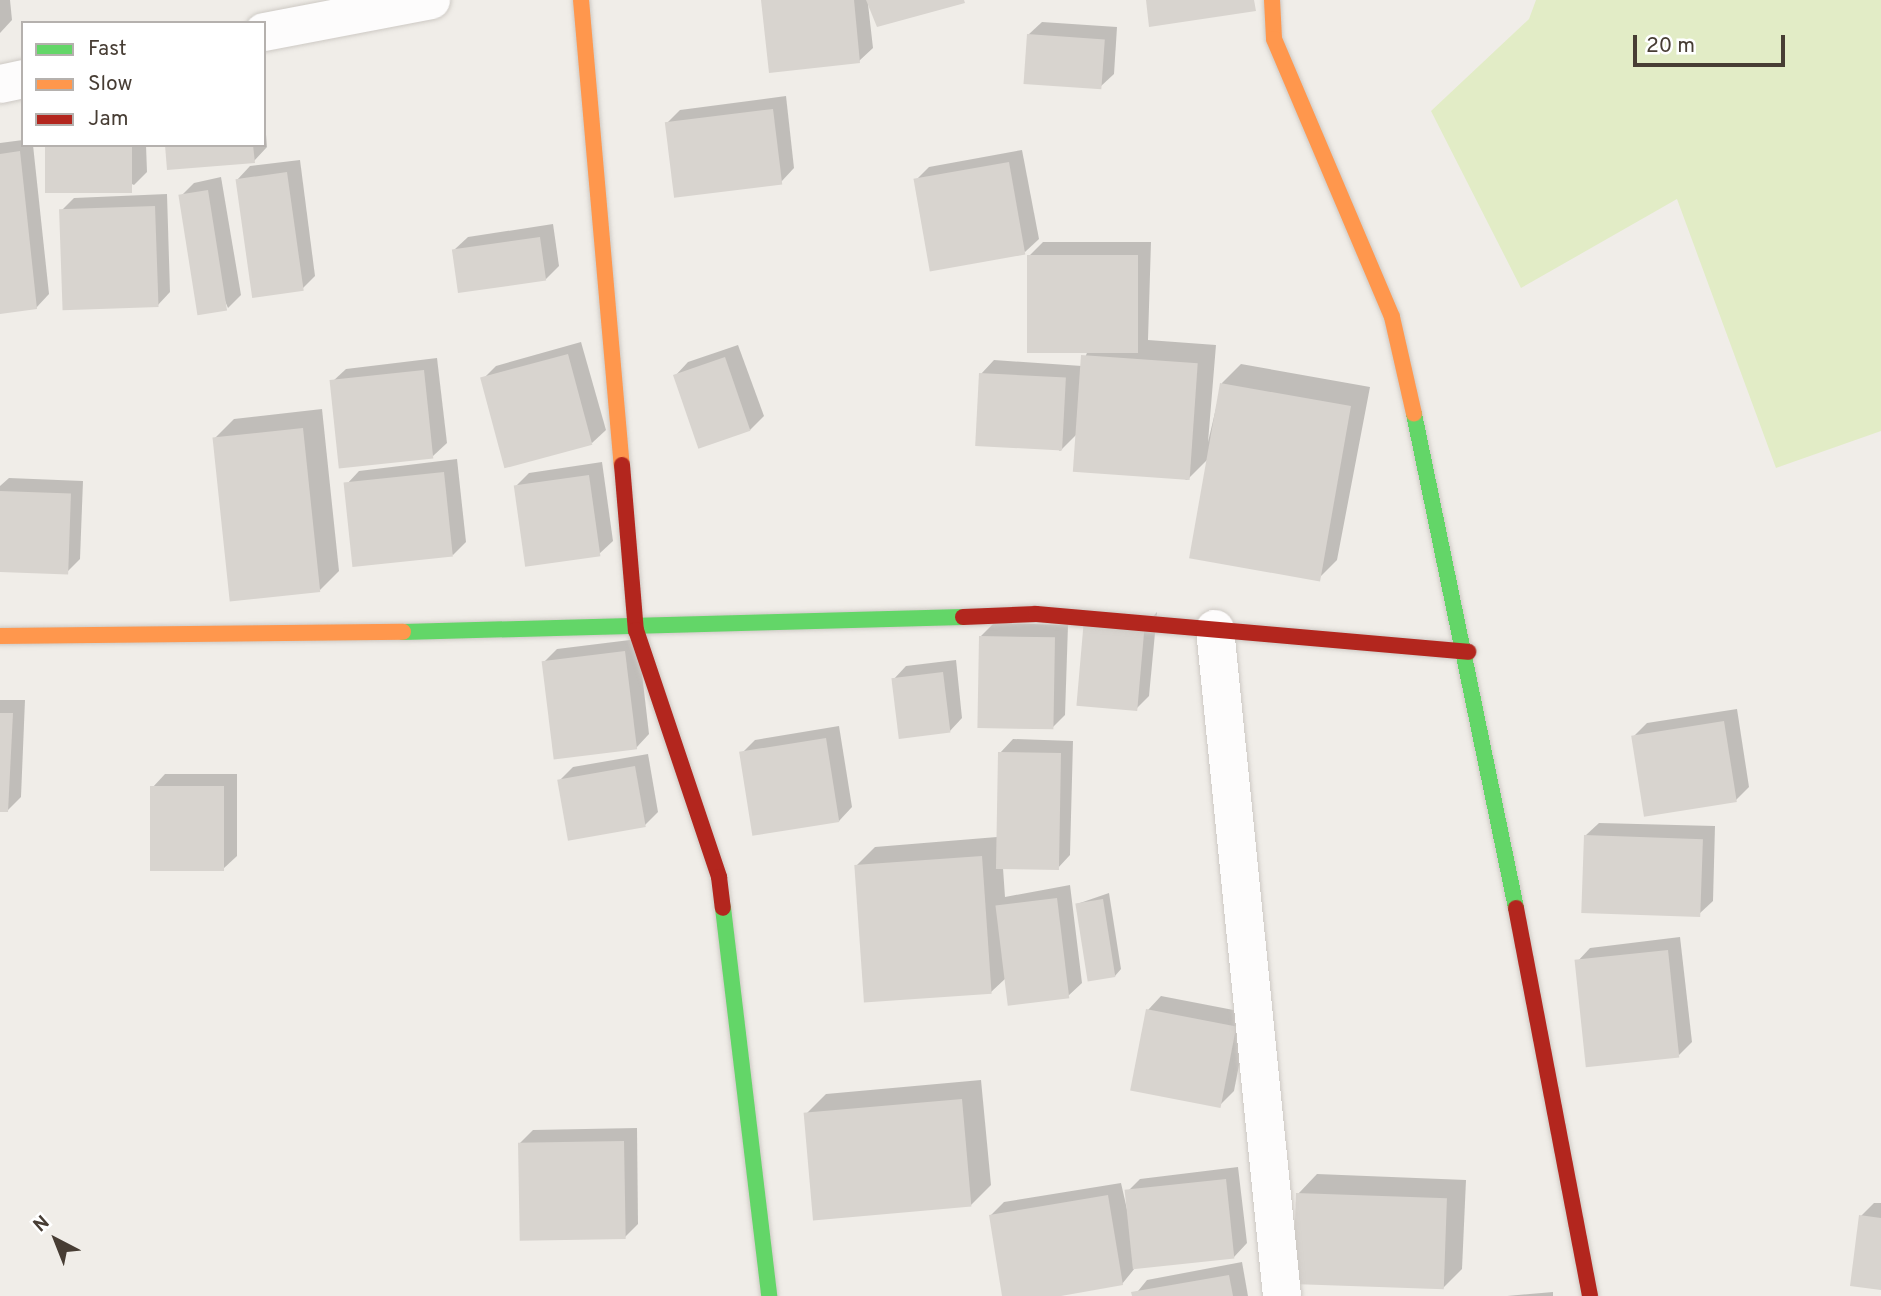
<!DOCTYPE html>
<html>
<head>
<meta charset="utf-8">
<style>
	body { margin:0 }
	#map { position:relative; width:1881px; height:1296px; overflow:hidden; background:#f0ede8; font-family:Overpass,sans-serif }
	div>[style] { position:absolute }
	.green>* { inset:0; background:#e2ecc6 }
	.shadow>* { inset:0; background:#0003 }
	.building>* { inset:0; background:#d8d4cf; transform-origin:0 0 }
	.roads { filter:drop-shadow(0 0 2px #cdc9c4) drop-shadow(0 0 2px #cdc9c4) }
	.street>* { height:38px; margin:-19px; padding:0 19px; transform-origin:19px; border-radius:19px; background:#fdfcfc }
	.fast>* { height:16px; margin:-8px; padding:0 8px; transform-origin:8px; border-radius:8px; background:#63d668 }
	.slow>* { height:16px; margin:-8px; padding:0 8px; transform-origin:8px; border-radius:8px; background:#ff974d }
	.jam>* { height:16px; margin:-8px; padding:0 8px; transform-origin:8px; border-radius:8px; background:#b3261e }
	span { translate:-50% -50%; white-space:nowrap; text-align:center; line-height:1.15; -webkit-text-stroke:5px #fff; paint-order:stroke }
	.legend { position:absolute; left:21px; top:21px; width:245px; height:126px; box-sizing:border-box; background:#fff; border:2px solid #b5b1ae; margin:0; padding:9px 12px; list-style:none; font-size:21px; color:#473d34 }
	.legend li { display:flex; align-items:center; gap:14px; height:35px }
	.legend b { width:35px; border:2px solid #b5b1ae }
	.north { position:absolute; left:21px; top:1205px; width:70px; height:70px; -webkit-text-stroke:5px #fff; paint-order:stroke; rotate:318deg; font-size:19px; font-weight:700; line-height:28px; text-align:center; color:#473d34 }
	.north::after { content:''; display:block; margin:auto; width:24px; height:32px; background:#473d34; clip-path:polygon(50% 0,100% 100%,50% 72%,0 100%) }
	.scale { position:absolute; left:1633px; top:35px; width:152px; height:32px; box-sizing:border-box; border:4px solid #473d34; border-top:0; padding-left:9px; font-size:21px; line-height:24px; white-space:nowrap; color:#473d34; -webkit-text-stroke:5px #fff; paint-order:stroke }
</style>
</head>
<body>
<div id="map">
	<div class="green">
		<i style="clip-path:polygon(1536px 0,1881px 0,1881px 431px,1776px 468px,1677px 199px,1521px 288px,1431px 111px,1529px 19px)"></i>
	</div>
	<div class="shadow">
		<i style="clip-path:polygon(0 0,10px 0,12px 20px,0 33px)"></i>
		<i style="clip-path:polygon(762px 0,965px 0,868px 4px,873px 48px,859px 61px)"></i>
		<i style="clip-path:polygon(1042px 22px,1117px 27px,1114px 74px,1100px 87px,1028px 35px)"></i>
		<i style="clip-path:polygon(786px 96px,794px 168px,781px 182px,667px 123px,680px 110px)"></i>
		<i style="clip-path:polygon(264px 109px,267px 147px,254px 161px,167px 145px,264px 145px)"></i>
		<i style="clip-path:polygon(23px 140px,33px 145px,49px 294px,36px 308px,0 312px,0 143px)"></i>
		<i style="clip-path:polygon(47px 145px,146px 145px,147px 172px,134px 185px)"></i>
		<i style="clip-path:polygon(1022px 150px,1039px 239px,1025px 252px,915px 181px,929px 167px)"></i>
		<i style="clip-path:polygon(300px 160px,315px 276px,302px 289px,237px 180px,250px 166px)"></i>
		<i style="clip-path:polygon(221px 177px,241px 295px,228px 308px,181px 196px,194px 183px)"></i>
		<i style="clip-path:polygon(167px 194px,170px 292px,157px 306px,61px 211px,74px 198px)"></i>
		<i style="clip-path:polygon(553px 224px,559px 266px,545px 280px,454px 250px,468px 237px)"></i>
		<i style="clip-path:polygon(1043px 242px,1151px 242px,1148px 340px,1216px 345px,1208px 442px,1222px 383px,1241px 364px,1370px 387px,1337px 560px,1318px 579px,1207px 460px,1187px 480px,1076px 435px,1060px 451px,981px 374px,994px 360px,1082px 366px,1088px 350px,1029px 256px)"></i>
		<i style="clip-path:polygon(581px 342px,606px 430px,592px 443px,482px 380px,496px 366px)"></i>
		<i style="clip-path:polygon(738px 345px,764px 416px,750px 430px,675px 376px,688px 362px)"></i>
		<i style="clip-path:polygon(437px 358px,447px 443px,433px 456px,332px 382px,346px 369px)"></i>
		<i style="clip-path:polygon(322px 409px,339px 571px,320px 590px,215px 438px,234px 419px)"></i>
		<i style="clip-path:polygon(457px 459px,466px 542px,453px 555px,346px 485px,359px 471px)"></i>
		<i style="clip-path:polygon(602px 462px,613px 541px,599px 554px,516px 486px,529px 473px)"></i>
		<i style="clip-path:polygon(9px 478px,83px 481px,80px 559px,66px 573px,0 571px,0 486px)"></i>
		<i style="clip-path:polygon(1157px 612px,1149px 696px,1136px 709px,1078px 704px)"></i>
		<i style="clip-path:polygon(994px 623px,1068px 625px,1065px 715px,1052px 728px,981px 636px)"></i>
		<i style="clip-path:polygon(638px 639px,649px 734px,636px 748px,544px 662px,557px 649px)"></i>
		<i style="clip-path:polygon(956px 660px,962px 718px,949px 732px,893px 680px,906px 666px)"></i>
		<i style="clip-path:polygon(0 700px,25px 700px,21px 797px,8px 810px,0 810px)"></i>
		<i style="clip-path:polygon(1737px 709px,1749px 787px,1736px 800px,1633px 737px,1647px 723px)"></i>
		<i style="clip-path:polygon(839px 726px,852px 807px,839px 821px,741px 754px,755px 740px)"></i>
		<i style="clip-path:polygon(1013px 739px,1073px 741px,1070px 855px,1057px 869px,1003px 868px,1005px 897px,1070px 885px,1082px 983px,1068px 996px,1006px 978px,991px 992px,856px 866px,875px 847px,997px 837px,1000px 753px)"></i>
		<i style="clip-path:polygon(648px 754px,658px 812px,645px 825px,559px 781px,573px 767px)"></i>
		<i style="clip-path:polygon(165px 774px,237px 774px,237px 856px,223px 869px,152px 788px)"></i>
		<i style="clip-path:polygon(1599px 823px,1715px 826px,1713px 901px,1699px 914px,1585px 836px)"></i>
		<i style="clip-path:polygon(1109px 893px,1121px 969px,1115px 976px,1077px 904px)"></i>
		<i style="clip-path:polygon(1680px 937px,1692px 1042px,1679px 1055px,1577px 962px,1590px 948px)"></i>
		<i style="clip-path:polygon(1161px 996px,1249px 1013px,1234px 1091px,1220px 1105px,1148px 1010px)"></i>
		<i style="clip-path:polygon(981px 1080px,991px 1185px,971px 1205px,806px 1114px,826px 1094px)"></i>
		<i style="clip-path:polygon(637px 1128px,638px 1224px,624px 1238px,520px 1143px,533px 1130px)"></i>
		<i style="clip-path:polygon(1238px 1167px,1247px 1243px,1234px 1257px,1135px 1268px,1122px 1284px,1004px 1296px,991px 1215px,1004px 1202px,1121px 1183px,1131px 1227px,1127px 1192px,1140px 1179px)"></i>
		<i style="clip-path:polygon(1317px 1174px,1466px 1180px,1462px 1269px,1443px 1288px,1298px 1194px)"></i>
		<i style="clip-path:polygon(1874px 1203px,1881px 1203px,1881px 1288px,1861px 1216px)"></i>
		<i style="clip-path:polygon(1242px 1262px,1248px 1296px,1134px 1296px,1147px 1280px)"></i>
		<i style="clip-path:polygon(1553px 1292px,1553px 1296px,1507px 1296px)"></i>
	</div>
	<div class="building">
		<i style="clip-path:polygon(761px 0,854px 0,860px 63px,769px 73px)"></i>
		<i style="clip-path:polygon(866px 0,964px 0,965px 3px,877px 27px)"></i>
		<i style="clip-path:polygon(1146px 0,1254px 0,1256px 11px,1149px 27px)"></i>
		<i style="left:1027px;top:34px;width:78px;height:50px;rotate:4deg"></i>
		<i style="left:773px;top:109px;width:76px;height:109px;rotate:83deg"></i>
		<i style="left:45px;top:145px;width:87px;height:48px"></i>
		<i style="clip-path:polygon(165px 145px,253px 145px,255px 163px,167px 170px)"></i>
		<i style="clip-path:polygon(20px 151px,37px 309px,0 314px,0 154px)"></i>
		<i style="left:1009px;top:162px;width:94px;height:97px;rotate:80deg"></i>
		<i style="left:287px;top:172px;width:120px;height:52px;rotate:82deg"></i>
		<i style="left:208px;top:190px;width:122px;height:30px;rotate:81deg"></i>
		<i style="left:155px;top:206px;width:101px;height:96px;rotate:88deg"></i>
		<i style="left:540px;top:237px;width:44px;height:89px;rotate:82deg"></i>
		<i style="left:1027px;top:255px;width:111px;height:98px"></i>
		<i style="left:568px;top:354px;width:94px;height:91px;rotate:75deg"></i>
		<i style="left:1081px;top:355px;width:117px;height:117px;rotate:4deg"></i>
		<i style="left:725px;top:357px;width:78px;height:55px;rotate:71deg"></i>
		<i style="left:424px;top:370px;width:89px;height:95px;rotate:84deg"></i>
		<i style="left:979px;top:373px;width:87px;height:73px;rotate:3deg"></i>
		<i style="left:1220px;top:383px;width:133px;height:178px;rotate:10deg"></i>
		<i style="left:303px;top:428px;width:165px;height:91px;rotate:84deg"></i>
		<i style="left:444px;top:472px;width:85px;height:101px;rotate:84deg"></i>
		<i style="left:589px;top:475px;width:82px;height:76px;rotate:82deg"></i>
		<i style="left:0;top:491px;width:71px;height:81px;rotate:2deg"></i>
		<i style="left:1084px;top:619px;width:61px;height:87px;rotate:5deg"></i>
		<i style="left:979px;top:636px;width:76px;height:92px;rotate:1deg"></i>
		<i style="left:625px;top:651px;width:99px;height:84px;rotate:83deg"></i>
		<i style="left:943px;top:672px;width:61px;height:52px;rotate:83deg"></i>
		<i style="clip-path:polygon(0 713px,13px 713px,8px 812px,0 812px)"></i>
		<i style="left:1724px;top:721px;width:82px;height:94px;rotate:81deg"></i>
		<i style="left:826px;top:738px;width:85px;height:88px;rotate:81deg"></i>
		<i style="left:998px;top:752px;width:63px;height:117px;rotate:1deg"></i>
		<i style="left:635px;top:766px;width:62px;height:79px;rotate:80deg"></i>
		<i style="left:224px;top:786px;width:85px;height:74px;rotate:90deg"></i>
		<i style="left:1584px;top:835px;width:119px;height:78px;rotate:2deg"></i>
		<i style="left:982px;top:856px;width:138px;height:128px;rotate:86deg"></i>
		<i style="left:1057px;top:898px;width:101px;height:62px;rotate:83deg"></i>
		<i style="left:1103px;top:899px;width:79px;height:28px;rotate:81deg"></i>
		<i style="left:1668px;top:950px;width:108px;height:94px;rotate:84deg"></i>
		<i style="left:1146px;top:1009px;width:92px;height:83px;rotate:11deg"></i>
		<i style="left:962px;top:1099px;width:108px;height:159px;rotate:85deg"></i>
		<i style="left:624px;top:1141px;width:98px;height:106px;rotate:89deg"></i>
		<i style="left:1226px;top:1179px;width:80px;height:102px;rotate:84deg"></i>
		<i style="left:1296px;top:1193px;width:151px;height:91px;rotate:2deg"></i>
		<i style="clip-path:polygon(1108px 1195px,1123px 1285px,1061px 1296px,1002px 1296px,989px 1215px)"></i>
		<i style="clip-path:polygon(1859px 1215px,1881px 1218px,1881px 1290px,1850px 1286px)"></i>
		<i style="clip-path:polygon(1229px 1275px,1233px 1296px,1132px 1296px,1131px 1292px)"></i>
	</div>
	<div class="roads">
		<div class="street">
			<i style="left:264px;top:32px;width:170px;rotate:-10.8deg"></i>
			<i style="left:0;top:84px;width:24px;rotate:-12deg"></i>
			<i style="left:1215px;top:629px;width:670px;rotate:84.26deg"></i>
		</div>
		<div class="fast">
			<i style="left:1414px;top:414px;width:504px;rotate:78.33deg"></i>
			<i style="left:403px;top:632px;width:560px;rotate:-1.53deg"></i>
			<i style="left:723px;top:908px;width:391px;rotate:83.2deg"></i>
		</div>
		<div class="slow">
			<i style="left:581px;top:0;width:467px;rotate:85deg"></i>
			<i style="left:1272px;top:0;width:39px;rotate:87deg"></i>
			<i style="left:1274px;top:39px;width:302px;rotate:67deg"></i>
			<i style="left:1392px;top:317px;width:99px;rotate:77.2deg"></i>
			<i style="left:0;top:636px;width:403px;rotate:-0.6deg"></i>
		</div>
		<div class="jam">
			<i style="left:622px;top:465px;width:166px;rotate:85.2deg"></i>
			<i style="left:636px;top:630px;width:261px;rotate:71.4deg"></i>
			<i style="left:719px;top:877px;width:31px;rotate:83deg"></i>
			<i style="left:963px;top:617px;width:73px;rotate:-2.4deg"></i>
			<i style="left:1036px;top:614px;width:434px;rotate:5deg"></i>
			<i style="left:1516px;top:908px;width:395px;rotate:79.2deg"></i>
		</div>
	</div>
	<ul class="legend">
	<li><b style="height:9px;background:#63d668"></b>Fast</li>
	<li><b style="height:9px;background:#ff974d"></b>Slow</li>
	<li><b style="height:9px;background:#b3261e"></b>Jam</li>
	</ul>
	<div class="north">N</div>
	<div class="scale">20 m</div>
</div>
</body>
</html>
